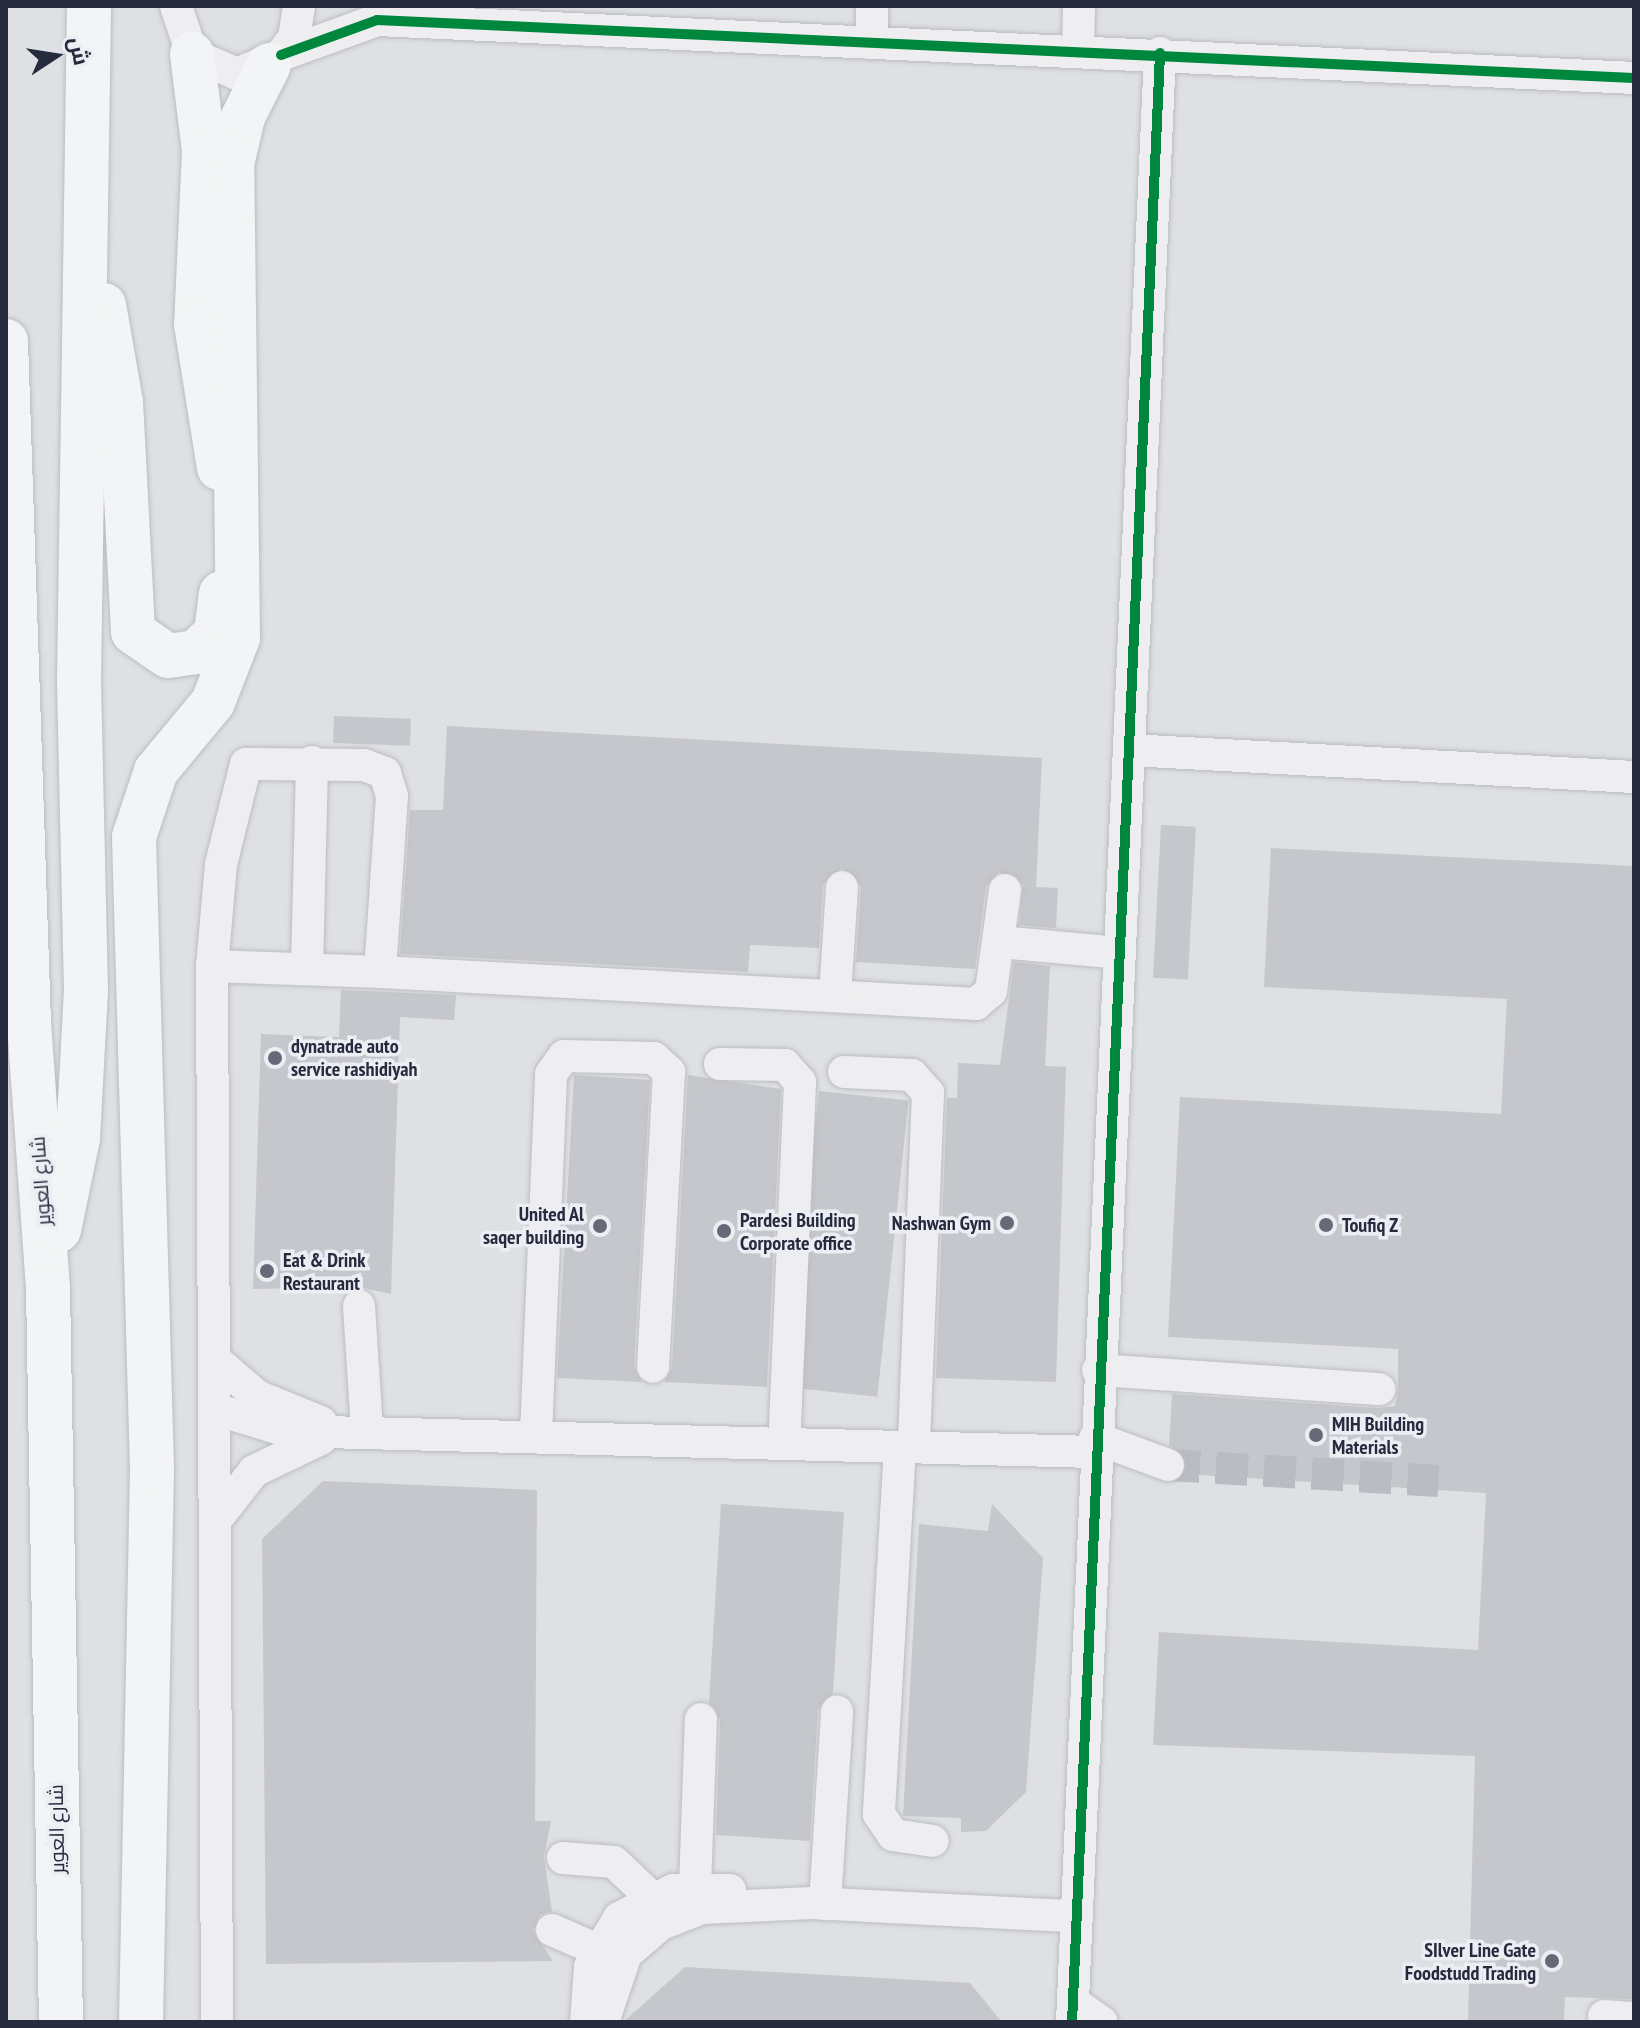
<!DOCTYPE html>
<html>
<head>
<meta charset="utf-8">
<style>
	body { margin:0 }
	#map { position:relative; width:1640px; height:2028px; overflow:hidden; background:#dee0e4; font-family:"PT Sans Narrow",Cairo,sans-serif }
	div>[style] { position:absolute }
	.building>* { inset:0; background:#c6c7cc; transform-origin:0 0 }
	.minor-tunnel>* { height:32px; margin-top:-16px; transform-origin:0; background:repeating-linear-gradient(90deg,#b9bcc3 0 32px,transparent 0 48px) }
	.roads { filter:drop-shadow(0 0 2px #bbbdc1) drop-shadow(0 0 2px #bbbdc1) }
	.minor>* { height:32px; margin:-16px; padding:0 16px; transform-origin:16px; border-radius:16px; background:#eeeef1 }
	.highway>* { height:44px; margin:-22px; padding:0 22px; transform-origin:22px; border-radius:22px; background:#f2f4f5 }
	.cycleway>* { height:10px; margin:-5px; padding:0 5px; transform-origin:5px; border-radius:5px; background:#00873e }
	.dots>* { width:22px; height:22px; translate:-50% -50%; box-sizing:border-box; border:4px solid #eceef4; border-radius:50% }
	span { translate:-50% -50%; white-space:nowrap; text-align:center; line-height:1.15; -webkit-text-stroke:7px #eceef4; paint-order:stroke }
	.poi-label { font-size:20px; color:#262b3d; font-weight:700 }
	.left { translate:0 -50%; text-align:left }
	.right { translate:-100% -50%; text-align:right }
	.street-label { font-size:20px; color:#262b3d }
	.frame { position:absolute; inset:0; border:8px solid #262b3d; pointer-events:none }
	.north { position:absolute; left:16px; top:16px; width:80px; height:80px; -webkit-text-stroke:6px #eceef4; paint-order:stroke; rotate:78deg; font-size:22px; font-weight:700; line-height:32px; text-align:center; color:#262b3d }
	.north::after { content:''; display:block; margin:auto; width:28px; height:36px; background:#262b3d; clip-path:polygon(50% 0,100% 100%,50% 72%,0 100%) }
</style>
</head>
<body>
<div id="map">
	<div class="building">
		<i style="left:334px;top:716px;width:77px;height:27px;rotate:2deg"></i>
		<i style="clip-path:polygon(447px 726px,1042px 758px,1036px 887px,1058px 888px,1056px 928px,1019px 925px,1023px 884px,999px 872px,986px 887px,975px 969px,856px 962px,861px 887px,842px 868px,823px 885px,819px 948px,750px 945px,748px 972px,400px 954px,410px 810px,443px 810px)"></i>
		<i style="left:1161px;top:825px;width:35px;height:153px;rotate:3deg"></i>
		<i style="clip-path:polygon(1271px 848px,1634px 866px,1634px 1999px,1565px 1997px,1564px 2022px,1468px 2020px,1475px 1756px,1153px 1745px,1159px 1632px,1478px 1650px,1486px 1493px,1184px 1474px,1183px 1454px,1169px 1445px,1172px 1394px,1378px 1408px,1395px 1406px,1398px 1390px,1398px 1349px,1168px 1337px,1180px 1097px,1501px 1114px,1507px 999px,1264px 987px)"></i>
		<i style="clip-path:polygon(1014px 962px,1050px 966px,1045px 1066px,1066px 1067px,1056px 1382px,936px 1378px,947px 1098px,957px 1098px,958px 1063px,1000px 1065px)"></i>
		<i style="clip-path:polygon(341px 990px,456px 995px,454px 1020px,400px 1017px,391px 1294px,359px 1287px,253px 1289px,261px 1034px,339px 1037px)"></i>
		<i style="clip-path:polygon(574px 1075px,650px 1080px,634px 1366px,642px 1382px,557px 1378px)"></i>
		<i style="clip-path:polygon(688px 1075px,781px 1089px,767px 1387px,664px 1382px,672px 1368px)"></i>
		<i style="left:819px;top:1091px;width:90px;height:298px;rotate:6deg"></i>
		<i style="clip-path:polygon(323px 1481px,537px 1490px,535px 1821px,551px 1821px,544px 1857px,552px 1911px,540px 1915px,533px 1931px,553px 1961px,266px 1964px,262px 1539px)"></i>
		<i style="clip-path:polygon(721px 1504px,844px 1512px,833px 1693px,818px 1710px,810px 1841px,716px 1835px,720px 1720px,709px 1702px)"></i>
		<i style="clip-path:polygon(992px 1504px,1043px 1558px,1026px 1792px,986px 1831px,961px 1832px,961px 1818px,903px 1816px,919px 1524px,988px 1531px)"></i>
		<i style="clip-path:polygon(685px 1967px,970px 1983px,1002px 2022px,623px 2022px)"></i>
	</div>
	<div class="minor-tunnel">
		<i style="left:1168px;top:1465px;width:271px;rotate:3.4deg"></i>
	</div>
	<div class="roads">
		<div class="minor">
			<i style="left:176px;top:6px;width:51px;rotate:71.6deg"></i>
			<i style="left:192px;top:54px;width:49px;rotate:24deg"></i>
			<i style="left:237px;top:74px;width:48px;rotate:-23.4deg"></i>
			<i style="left:281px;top:55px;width:21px;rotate:-53deg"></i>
			<i style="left:294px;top:38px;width:32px;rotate:-81deg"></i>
			<i style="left:872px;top:6px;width:35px;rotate:90deg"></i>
			<i style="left:1078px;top:48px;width:42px;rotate:-88.6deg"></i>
			<i style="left:281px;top:55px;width:102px;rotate:-20deg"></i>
			<i style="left:377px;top:20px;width:1258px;rotate:2.64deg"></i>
			<i style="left:1129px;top:750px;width:506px;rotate:3.06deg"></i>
			<i style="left:999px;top:942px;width:121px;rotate:5.2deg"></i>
			<i style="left:212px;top:966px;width:168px;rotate:2deg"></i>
			<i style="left:380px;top:972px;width:176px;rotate:-86.1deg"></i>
			<i style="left:392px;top:796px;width:24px;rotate:-107deg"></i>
			<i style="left:385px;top:773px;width:22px;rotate:-159deg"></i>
			<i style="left:364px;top:765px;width:118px;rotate:-179.5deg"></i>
			<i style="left:246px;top:764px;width:103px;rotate:104deg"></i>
			<i style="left:221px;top:864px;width:102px;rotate:95deg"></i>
			<i style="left:212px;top:966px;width:1056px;rotate:89.73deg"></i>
			<i style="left:307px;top:969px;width:207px;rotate:-88.6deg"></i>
			<i style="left:380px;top:972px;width:597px;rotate:3.07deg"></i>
			<i style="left:976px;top:1004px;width:20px;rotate:-41deg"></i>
			<i style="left:991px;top:991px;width:102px;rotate:-82.1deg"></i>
			<i style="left:835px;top:996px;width:109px;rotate:-86.3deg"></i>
			<i style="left:720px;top:1064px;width:65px;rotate:0.9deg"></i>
			<i style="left:785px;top:1065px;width:23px;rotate:49deg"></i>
			<i style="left:800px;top:1082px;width:361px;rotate:92.5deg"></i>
			<i style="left:844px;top:1072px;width:68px;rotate:2.5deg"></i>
			<i style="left:912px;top:1075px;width:24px;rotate:48deg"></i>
			<i style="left:928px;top:1093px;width:354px;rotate:92.3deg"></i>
			<i style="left:359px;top:1306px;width:124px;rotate:86.3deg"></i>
			<i style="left:214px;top:1359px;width:57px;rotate:40.7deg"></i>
			<i style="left:257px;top:1396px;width:69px;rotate:22.1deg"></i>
			<i style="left:1098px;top:1370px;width:282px;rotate:3.9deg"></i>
			<i style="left:215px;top:1409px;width:75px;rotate:17deg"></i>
			<i style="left:287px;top:1431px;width:807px;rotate:1.49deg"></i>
			<i style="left:536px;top:1435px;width:361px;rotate:-87.6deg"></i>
			<i style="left:551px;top:1074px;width:22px;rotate:-54deg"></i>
			<i style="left:564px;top:1056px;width:90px;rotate:1.3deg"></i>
			<i style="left:654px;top:1058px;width:21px;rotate:43deg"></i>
			<i style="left:669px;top:1072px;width:295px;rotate:93.1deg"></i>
			<i style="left:1095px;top:1438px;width:78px;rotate:20.3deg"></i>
			<i style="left:900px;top:1447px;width:368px;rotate:93.3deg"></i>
			<i style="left:879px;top:1814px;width:25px;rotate:56deg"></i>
			<i style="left:893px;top:1835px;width:40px;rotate:8.5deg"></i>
			<i style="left:215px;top:1521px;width:63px;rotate:-52deg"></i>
			<i style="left:254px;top:1471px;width:74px;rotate:-25.5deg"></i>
			<i style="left:563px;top:1858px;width:51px;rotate:4.5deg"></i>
			<i style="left:614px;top:1862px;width:51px;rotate:43.4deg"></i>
			<i style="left:695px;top:1888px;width:169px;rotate:-88deg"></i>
			<i style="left:825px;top:1904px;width:193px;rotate:-86.4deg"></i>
			<i style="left:552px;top:1930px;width:48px;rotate:23.4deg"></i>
			<i style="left:1073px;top:2002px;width:35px;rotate:35deg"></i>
			<i style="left:1604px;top:2016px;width:30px;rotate:4deg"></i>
			<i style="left:586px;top:2022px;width:55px;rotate:-85.8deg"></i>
			<i style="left:590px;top:1967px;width:57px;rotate:-59.4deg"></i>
			<i style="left:619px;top:1918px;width:61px;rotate:-27.4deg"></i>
			<i style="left:673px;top:1890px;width:57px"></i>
			<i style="left:603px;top:2022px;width:72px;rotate:-71.3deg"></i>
			<i style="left:626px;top:1954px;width:46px;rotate:-40.6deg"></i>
			<i style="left:661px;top:1924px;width:44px;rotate:-21.3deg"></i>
			<i style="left:702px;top:1908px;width:110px;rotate:-2.6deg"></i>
			<i style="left:812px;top:1903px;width:261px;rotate:2.9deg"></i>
			<i style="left:1072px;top:2022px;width:1971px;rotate:-87.44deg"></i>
		</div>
		<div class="highway">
			<i style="left:192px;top:54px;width:98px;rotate:82.9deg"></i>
			<i style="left:204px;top:151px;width:173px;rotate:92.6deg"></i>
			<i style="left:196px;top:324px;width:146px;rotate:80.9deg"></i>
			<i style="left:104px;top:305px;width:98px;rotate:80.1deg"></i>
			<i style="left:121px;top:402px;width:230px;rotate:87deg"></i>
			<i style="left:133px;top:632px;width:42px;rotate:34.4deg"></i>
			<i style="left:168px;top:656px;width:28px;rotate:-8deg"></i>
			<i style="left:196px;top:652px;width:28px;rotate:-44deg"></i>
			<i style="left:216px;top:633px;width:40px;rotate:-82.9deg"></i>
			<i style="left:6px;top:341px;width:682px;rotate:88.07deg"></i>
			<i style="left:29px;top:1023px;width:266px;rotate:85.9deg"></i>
			<i style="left:48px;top:1288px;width:734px;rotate:88.99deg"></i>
			<i style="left:59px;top:1230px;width:94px;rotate:-78.3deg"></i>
			<i style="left:78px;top:1138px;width:147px;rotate:-86.9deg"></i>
			<i style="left:86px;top:991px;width:310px;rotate:-91.3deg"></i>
			<i style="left:79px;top:681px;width:675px;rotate:-89.15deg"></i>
			<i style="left:141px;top:2022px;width:553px;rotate:-88.86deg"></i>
			<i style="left:152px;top:1469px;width:632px;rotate:-91.63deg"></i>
			<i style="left:134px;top:837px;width:70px;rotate:-71.6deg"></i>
			<i style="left:156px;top:771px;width:89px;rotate:-50.4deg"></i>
			<i style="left:213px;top:702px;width:69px;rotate:-68.7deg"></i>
			<i style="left:238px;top:638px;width:474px;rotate:-90.7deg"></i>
			<i style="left:232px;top:164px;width:48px;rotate:-76.8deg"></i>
			<i style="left:243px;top:117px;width:58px;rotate:-63.4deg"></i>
		</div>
	</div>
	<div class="cycleway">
		<i style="left:281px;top:55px;width:102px;rotate:-20deg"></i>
		<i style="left:377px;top:20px;width:1258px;rotate:2.64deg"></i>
		<i style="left:1072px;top:2022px;width:1971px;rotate:-87.44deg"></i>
	</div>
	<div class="dots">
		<i style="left:275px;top:1058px;background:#666a77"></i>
		<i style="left:1007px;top:1223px;background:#666a77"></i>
		<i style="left:1326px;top:1225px;background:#666a77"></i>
		<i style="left:600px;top:1226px;background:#666a77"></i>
		<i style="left:724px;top:1231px;background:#666a77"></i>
		<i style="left:267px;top:1271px;background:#666a77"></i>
		<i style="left:1316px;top:1435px;background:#666a77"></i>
		<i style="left:1552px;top:1961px;background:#666a77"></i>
	</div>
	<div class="poi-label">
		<span class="left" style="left:291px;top:1058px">dynatrade auto<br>service rashidiyah</span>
		<span class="right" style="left:584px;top:1226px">United Al<br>saqer building</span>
		<span class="left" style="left:740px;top:1232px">Pardesi Building<br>Corporate office</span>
		<span class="right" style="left:991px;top:1223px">Nashwan Gym</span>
		<span class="left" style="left:1342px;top:1225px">Toufiq Z</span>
		<span class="left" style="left:283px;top:1272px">Eat &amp; Drink<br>Restaurant</span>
		<span class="left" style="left:1332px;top:1436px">MIH Building<br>Materials</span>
		<span class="right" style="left:1536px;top:1962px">SIlver Line Gate<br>Foodstudd Trading</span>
	</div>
	<div class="street-label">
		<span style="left:41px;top:1181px;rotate:-94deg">شارع العوير</span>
		<span style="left:57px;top:1829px;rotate:-91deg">شارع العوير</span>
	</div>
	<div class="frame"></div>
	<div class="north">ش</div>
</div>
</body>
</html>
